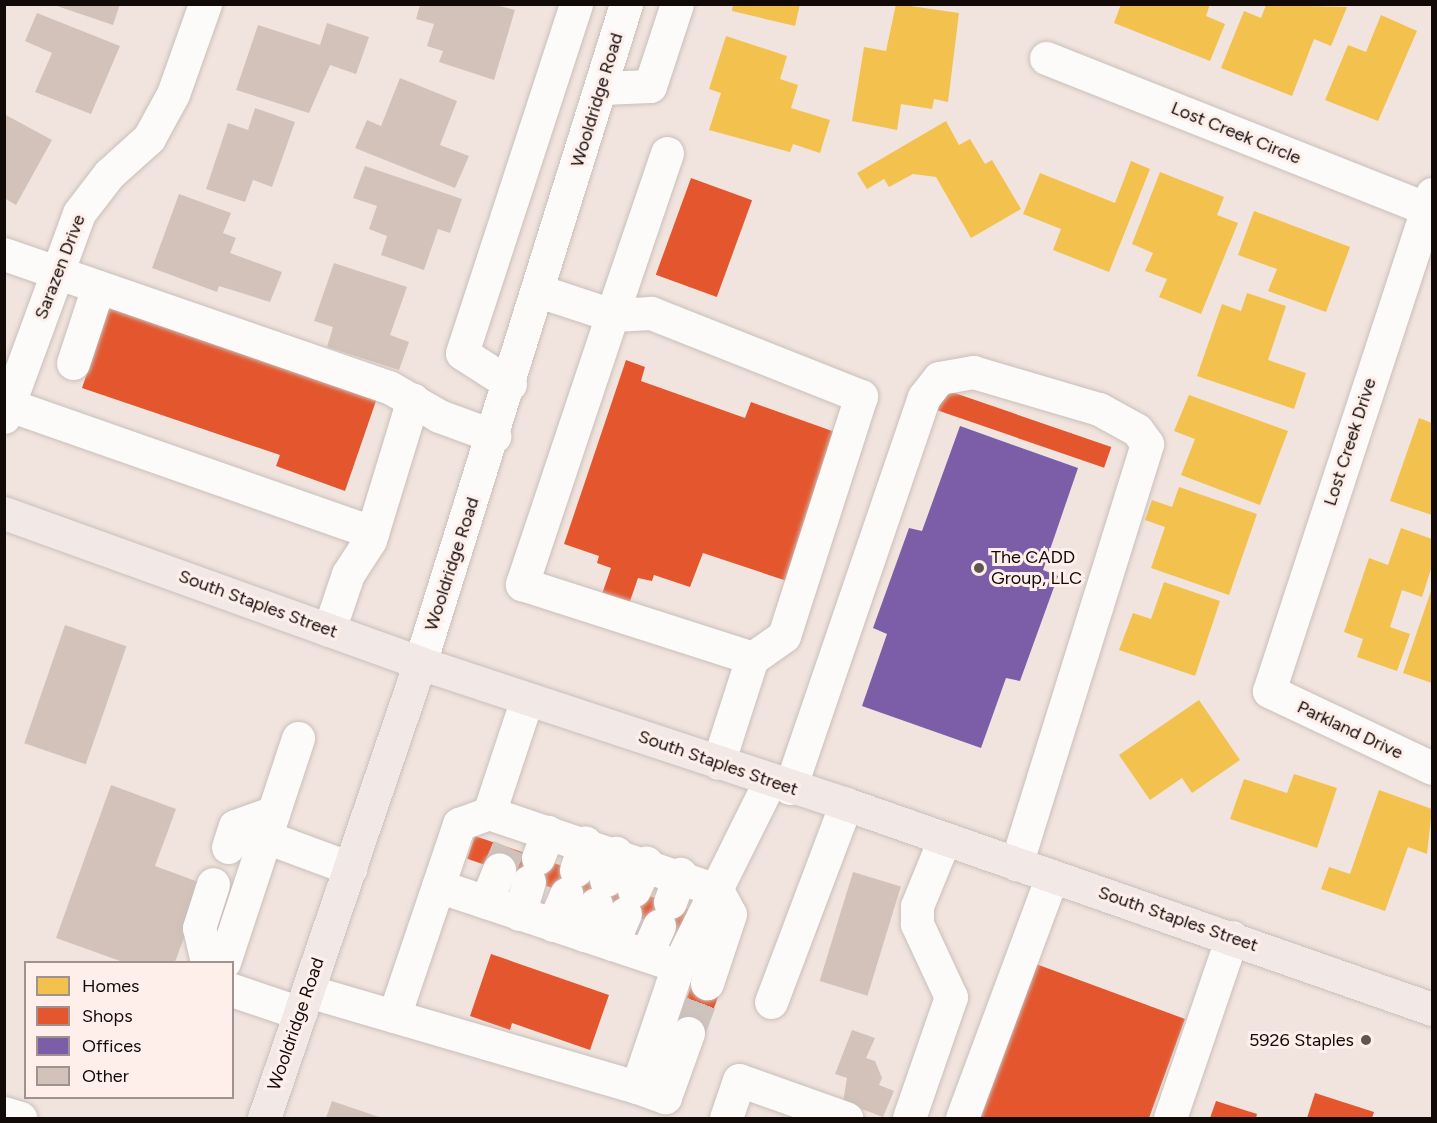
<!DOCTYPE html>
<html>
<head>
<meta charset="utf-8">
<style>
	body { margin:0 }
	#map { position:relative; width:1437px; height:1123px; overflow:hidden; background:#f1e4de; font-family:Figtree,sans-serif }
	div>[style] { position:absolute }
	.homes>* { inset:0; background:#f2c14e }
	.shops>* { inset:0; background:#e4572e; transform-origin:0 0 }
	.offices>* { inset:0; background:#7b5ea7 }
	.building>* { inset:0; background:#d2c2ba; transform-origin:0 0 }
	.minor-tunnel>* { height:33px; margin-top:-16.5px; transform-origin:0; background:repeating-linear-gradient(90deg,#cfc3be 0 33px,transparent 0 49px) }
	.roads { filter:drop-shadow(0 0 2px #c9bfba) drop-shadow(0 0 2px #c9bfba) }
	.minor>* { height:33px; margin:-16.5px; padding:0 16.5px; transform-origin:16.5px; border-radius:16.5px; background:#fdfbfa }
	.major>* { height:33px; margin:-16.5px; padding:0 16.5px; transform-origin:16.5px; border-radius:16.5px; background:#f2e9e7 }
	.dots>* { width:16px; height:16px; translate:-50% -50%; box-sizing:border-box; border:3px solid #ffefea; border-radius:50% }
	span { translate:-50% -50%; white-space:nowrap; text-align:center; line-height:1.15; -webkit-text-stroke:6px #ffefea; paint-order:stroke }
	.street-label { font-size:18px; color:#110a07 }
	.poi-label { font-size:18px; color:#110a07 }
	.left { translate:0 -50%; text-align:left }
	.right { translate:-100% -50%; text-align:right }
	.frame { position:absolute; inset:0; border:6px solid #110a07; pointer-events:none }
	.legend { position:absolute; left:24px; top:961px; width:210px; height:138px; box-sizing:border-box; background:#ffefea; border:2px solid #a0938f; margin:0; padding:8px 10px; list-style:none; font-size:18px; color:#110a07 }
	.legend li { display:flex; align-items:center; gap:12px; height:30px }
	.legend b { width:30px; border:2px solid #a0938f }
</style>
</head>
<body>
<div id="map">
	<div class="homes">
		<i style="clip-path:polygon(733px 4px,800px 4px,795px 26px,732px 11px)"></i>
		<i style="clip-path:polygon(896px 4px,959px 13px,948px 102px,934px 99px,932px 109px,901px 104px,897px 130px,852px 121px,864px 47px,886px 51px)"></i>
		<i style="clip-path:polygon(1121px 4px,1210px 4px,1206px 16px,1225px 24px,1210px 61px,1114px 23px)"></i>
		<i style="clip-path:polygon(1266px 5px,1347px 7px,1331px 46px,1314px 39px,1292px 96px,1221px 68px,1244px 11px,1261px 18px)"></i>
		<i style="clip-path:polygon(1381px 15px,1417px 31px,1378px 121px,1325px 100px,1348px 45px,1366px 52px)"></i>
		<i style="clip-path:polygon(726px 36px,787px 56px,780px 79px,798px 85px,791px 108px,830px 120px,820px 153px,793px 144px,790px 152px,709px 130px,721px 93px,709px 89px)"></i>
		<i style="clip-path:polygon(946px 121px,959px 145px,970px 139px,985px 164px,992px 160px,1021px 209px,971px 238px,936px 177px,913px 174px,889px 187px,884px 179px,867px 189px,857px 173px)"></i>
		<i style="clip-path:polygon(1131px 161px,1150px 169px,1109px 272px,1053px 250px,1061px 229px,1023px 214px,1040px 173px,1115px 203px)"></i>
		<i style="clip-path:polygon(1160px 172px,1224px 197px,1217px 215px,1238px 223px,1201px 314px,1159px 297px,1167px 279px,1145px 271px,1153px 253px,1132px 244px)"></i>
		<i style="clip-path:polygon(1254px 211px,1350px 247px,1326px 312px,1268px 291px,1277px 269px,1238px 255px)"></i>
		<i style="clip-path:polygon(1247px 293px,1286px 306px,1268px 360px,1306px 373px,1294px 409px,1197px 376px,1222px 304px,1241px 311px)"></i>
		<i style="clip-path:polygon(1189px 395px,1288px 431px,1260px 505px,1181px 475px,1195px 439px,1174px 431px)"></i>
		<i style="clip-path:polygon(1419px 418px,1432px 423px,1432px 515px,1390px 501px)"></i>
		<i style="clip-path:polygon(1179px 487px,1257px 514px,1229px 595px,1151px 568px,1165px 527px,1145px 520px,1152px 500px,1172px 507px)"></i>
		<i style="clip-path:polygon(1401px 528px,1432px 539px,1432px 566px,1422px 597px,1402px 590px,1390px 627px,1410px 634px,1397px 671px,1357px 657px,1363px 639px,1344px 632px,1369px 558px,1388px 565px)"></i>
		<i style="clip-path:polygon(1164px 582px,1220px 601px,1195px 676px,1119px 650px,1133px 613px,1151px 619px)"></i>
		<i style="clip-path:polygon(1432px 588px,1432px 683px,1403px 673px)"></i>
		<i style="clip-path:polygon(1199px 700px,1240px 760px,1192px 793px,1182px 778px,1150px 800px,1119px 755px)"></i>
		<i style="clip-path:polygon(1294px 774px,1337px 788px,1317px 848px,1230px 819px,1244px 779px,1287px 793px)"></i>
		<i style="clip-path:polygon(1379px 790px,1432px 809px,1427px 854px,1408px 847px,1385px 911px,1321px 889px,1329px 867px,1350px 874px)"></i>
	</div>
	<div class="shops">
		<i style="left:691px;top:178px;width:65px;height:103px;rotate:20deg"></i>
		<i style="clip-path:polygon(110px 305px,377px 398px,345px 491px,276px 466px,280px 455px,82px 388px)"></i>
		<i style="clip-path:polygon(626px 360px,645px 367px,641px 381px,745px 418px,751px 402px,835px 432px,793px 583px,703px 553px,690px 587px,654px 575px,652px 581px,638px 578px,629px 604px,602px 594px,611px 568px,597px 563px,599px 556px,564px 544px)"></i>
		<i style="left:943px;top:389px;width:178px;height:22px;rotate:19deg"></i>
		<i style="left:475px;top:836px;width:226px;height:24px;rotate:19deg"></i>
		<i style="clip-path:polygon(491px 954px,609px 995px,590px 1050px,512px 1023px,510px 1030px,470px 1016px)"></i>
		<i style="clip-path:polygon(1036px 964px,1185px 1019px,1149px 1118px,978px 1118px)"></i>
		<i style="left:694px;top:978px;width:29px;height:53px;rotate:20deg"></i>
		<i style="clip-path:polygon(1315px 1093px,1374px 1112px,1372px 1118px,1307px 1118px)"></i>
		<i style="clip-path:polygon(1216px 1101px,1257px 1114px,1256px 1118px,1210px 1118px)"></i>
	</div>
	<div class="offices">
		<i style="clip-path:polygon(960px 426px,1078px 468px,1043px 570px,1058px 576px,1020px 681px,1006px 678px,981px 748px,862px 706px,887px 634px,873px 628px,909px 528px,922px 531px)"></i>
	</div>
	<div class="building">
		<i style="clip-path:polygon(51px 4px,120px 4px,113px 25px)"></i>
		<i style="clip-path:polygon(420px 5px,496px 5px,515px 10px,494px 80px,439px 62px,443px 51px,427px 46px,434px 24px,416px 19px)"></i>
		<i style="clip-path:polygon(37px 13px,120px 46px,91px 114px,35px 92px,52px 53px,25px 41px)"></i>
		<i style="clip-path:polygon(327px 23px,369px 37px,356px 74px,330px 65px,309px 113px,236px 90px,258px 25px,320px 45px)"></i>
		<i style="clip-path:polygon(400px 78px,457px 101px,440px 145px,469px 156px,455px 188px,355px 148px,367px 120px,381px 126px)"></i>
		<i style="clip-path:polygon(255px 108px,295px 122px,272px 187px,253px 180px,245px 202px,206px 189px,228px 123px,248px 130px)"></i>
		<i style="clip-path:polygon(4px 114px,52px 140px,16px 205px,4px 198px)"></i>
		<i style="clip-path:polygon(365px 166px,462px 199px,450px 233px,438px 229px,424px 270px,381px 255px,387px 236px,369px 229px,377px 206px,353px 198px)"></i>
		<i style="clip-path:polygon(179px 194px,231px 213px,223px 233px,236px 238px,230px 253px,282px 272px,270px 302px,219px 286px,217px 292px,152px 268px)"></i>
		<i style="clip-path:polygon(334px 263px,407px 287px,390px 335px,409px 342px,399px 370px,327px 347px,333px 327px,314px 321px)"></i>
		<i style="left:65px;top:625px;width:65px;height:125px;rotate:19deg"></i>
		<i style="clip-path:polygon(111px 785px,176px 809px,155px 866px,204px 884px,175px 962px,123px 962px,56px 938px)"></i>
		<i style="left:853px;top:872px;width:50px;height:114px;rotate:17deg"></i>
		<i style="clip-path:polygon(852px 1030px,875px 1038px,866px 1058px,875px 1061px,882px 1078px,879px 1085px,894px 1091px,883px 1117px,843px 1102px,847px 1078px,835px 1074px)"></i>
		<i style="clip-path:polygon(332px 1101px,382px 1118px,326px 1118px)"></i>
	</div>
	<div class="minor-tunnel">
		<i style="left:499px;top:870px;width:25px;rotate:-67deg"></i>
		<i style="left:688px;top:1033px;width:53px;rotate:-69.2deg"></i>
	</div>
	<div class="roads">
		<div class="minor">
			<i style="left:1046px;top:58px;width:410px;rotate:21.6deg"></i>
			<i style="left:602px;top:88px;width:48px;rotate:-2.4deg"></i>
			<i style="left:650px;top:86px;width:86px;rotate:-71.8deg"></i>
			<i style="left:667px;top:153px;width:171px;rotate:108.8deg"></i>
			<i style="left:612px;top:315px;width:39px;rotate:-3deg"></i>
			<i style="left:651px;top:313px;width:226px;rotate:21.6deg"></i>
			<i style="left:861px;top:396px;width:252px;rotate:107.8deg"></i>
			<i style="left:784px;top:636px;width:39px;rotate:145deg"></i>
			<i style="left:1432px;top:194px;width:523px;rotate:108.16deg"></i>
			<i style="left:1269px;top:691px;width:180px;rotate:25.3deg"></i>
			<i style="left:4px;top:254px;width:407px;rotate:19.1deg"></i>
			<i style="left:389px;top:387px;width:58px;rotate:30.1deg"></i>
			<i style="left:439px;top:416px;width:59px;rotate:20deg"></i>
			<i style="left:539px;top:291px;width:77px;rotate:18.2deg"></i>
			<i style="left:612px;top:315px;width:284px;rotate:108.5deg"></i>
			<i style="left:522px;top:584px;width:242px;rotate:17.8deg"></i>
			<i style="left:752px;top:658px;width:110px;rotate:107.9deg"></i>
			<i style="left:73px;top:363px;width:80px;rotate:-71.8deg"></i>
			<i style="left:510px;top:384px;width:57px;rotate:-147.1deg"></i>
			<i style="left:462px;top:353px;width:367px;rotate:-71.9deg"></i>
			<i style="left:9px;top:405px;width:385px;rotate:19.3deg"></i>
			<i style="left:4px;top:417px;width:217px;rotate:-69.8deg"></i>
			<i style="left:79px;top:213px;width:49px;rotate:-52.4deg"></i>
			<i style="left:109px;top:174px;width:54px;rotate:-42deg"></i>
			<i style="left:149px;top:138px;width:50px;rotate:-61.4deg"></i>
			<i style="left:173px;top:94px;width:96px;rotate:-70.4deg"></i>
			<i style="left:329px;top:630px;width:59px;rotate:-71.3deg"></i>
			<i style="left:348px;top:574px;width:40px;rotate:-57.1deg"></i>
			<i style="left:370px;top:540px;width:147px;rotate:-73deg"></i>
			<i style="left:420px;top:663px;width:690px;rotate:-72.64deg"></i>
			<i style="left:790px;top:788px;width:413px;rotate:-71.1deg"></i>
			<i style="left:924px;top:397px;width:24px;rotate:-52deg"></i>
			<i style="left:939px;top:378px;width:35px;rotate:-10deg"></i>
			<i style="left:973px;top:372px;width:131px;rotate:16.4deg"></i>
			<i style="left:1099px;top:409px;width:43px;rotate:28.9deg"></i>
			<i style="left:1137px;top:430px;width:17px;rotate:54deg"></i>
			<i style="left:1147px;top:444px;width:440px;rotate:107.3deg"></i>
			<i style="left:489px;top:813px;width:241px;rotate:18.7deg"></i>
			<i style="left:717px;top:890px;width:27px;rotate:62deg"></i>
			<i style="left:730px;top:914px;width:73px;rotate:108.4deg"></i>
			<i style="left:266px;top:837px;width:90px;rotate:20.3deg"></i>
			<i style="left:228px;top:847px;width:22px;rotate:-72deg"></i>
			<i style="left:235px;top:826px;width:41px;rotate:-19.7deg"></i>
			<i style="left:538px;top:858px;width:28px;rotate:-69deg"></i>
			<i style="left:576px;top:870px;width:29px;rotate:-72deg"></i>
			<i style="left:606px;top:880px;width:29px;rotate:-70deg"></i>
			<i style="left:438px;top:886px;width:253px;rotate:18.4deg"></i>
			<i style="left:634px;top:890px;width:30px;rotate:-66deg"></i>
			<i style="left:486px;top:902px;width:35px;rotate:-68deg"></i>
			<i style="left:670px;top:902px;width:30px;rotate:-70deg"></i>
			<i style="left:519px;top:914px;width:34px;rotate:-73deg"></i>
			<i style="left:553px;top:925px;width:34px;rotate:-67deg"></i>
			<i style="left:584px;top:935px;width:33px;rotate:-69deg"></i>
			<i style="left:612px;top:944px;width:33px;rotate:-67deg"></i>
			<i style="left:646px;top:955px;width:32px;rotate:-66deg"></i>
			<i style="left:207px;top:962px;width:35px;rotate:-103deg"></i>
			<i style="left:199px;top:928px;width:46px;rotate:-72.3deg"></i>
			<i style="left:224px;top:962px;width:236px;rotate:-71.7deg"></i>
			<i style="left:232px;top:990px;width:72px;rotate:18.7deg"></i>
			<i style="left:308px;top:991px;width:343px;rotate:16.3deg"></i>
			<i style="left:637px;top:1087px;width:128px;rotate:-71.3deg"></i>
			<i style="left:678px;top:966px;width:207px;rotate:-63.6deg"></i>
			<i style="left:771px;top:1002px;width:212px;rotate:-69.3deg"></i>
			<i style="left:394px;top:1016px;width:203px;rotate:-71.3deg"></i>
			<i style="left:459px;top:824px;width:32px;rotate:-20deg"></i>
			<i style="left:489px;top:813px;width:120px;rotate:-71.6deg"></i>
			<i style="left:637px;top:1087px;width:30px;rotate:20deg"></i>
			<i style="left:665px;top:1097px;width:68px;rotate:-70.2deg"></i>
			<i style="left:4px;top:1113px;width:17px;rotate:17deg"></i>
			<i style="left:726px;top:1118px;width:40px;rotate:-71.1deg"></i>
			<i style="left:739px;top:1080px;width:114px;rotate:19.6deg"></i>
			<i style="left:909px;top:1118px;width:128px;rotate:-70.9deg"></i>
			<i style="left:951px;top:997px;width:81px;rotate:-115deg"></i>
			<i style="left:917px;top:924px;width:18px;rotate:-90deg"></i>
			<i style="left:917px;top:906px;width:71px;rotate:-67.8deg"></i>
			<i style="left:962px;top:1118px;width:258px;rotate:-69.6deg"></i>
			<i style="left:1170px;top:1118px;width:191px;rotate:-71.1deg"></i>
		</div>
		<div class="major">
			<i style="left:4px;top:513px;width:442px;rotate:19.8deg"></i>
			<i style="left:420px;top:663px;width:449px;rotate:18.3deg"></i>
			<i style="left:846px;top:804px;width:621px;rotate:19.28deg"></i>
			<i style="left:264px;top:1118px;width:481px;rotate:-71.1deg"></i>
		</div>
	</div>
	<div class="dots">
		<i style="left:979px;top:568px;background:#5f5652"></i>
		<i style="left:1366px;top:1040px;background:#5f5652"></i>
	</div>
	<div class="street-label">
		<span style="left:597px;top:100px;rotate:-73deg">Wooldridge Road</span>
		<span style="left:1236px;top:133px;rotate:22deg">Lost Creek Circle</span>
		<span style="left:60px;top:267px;rotate:-69deg">Sarazen Drive</span>
		<span style="left:1350px;top:442px;rotate:-72deg">Lost Creek Drive</span>
		<span style="left:452px;top:564px;rotate:-72deg">Wooldridge Road</span>
		<span style="left:258px;top:604px;rotate:20deg">South Staples Street</span>
		<span style="left:1350px;top:730px;rotate:25deg">Parkland Drive</span>
		<span style="left:718px;top:763px;rotate:19deg">South Staples Street</span>
		<span style="left:1178px;top:919px;rotate:19deg">South Staples Street</span>
		<span style="left:296px;top:1024px;rotate:-71deg">Wooldridge Road</span>
	</div>
	<div class="poi-label">
		<span class="left" style="left:991px;top:568px">The CADD<br>Group, LLC</span>
		<span class="right" style="left:1354px;top:1040px">5926 Staples</span>
	</div>
	<div class="frame"></div>
	<ul class="legend">
	<li><b style="height:16px;background:#f2c14e"></b>Homes</li>
	<li><b style="height:16px;background:#e4572e"></b>Shops</li>
	<li><b style="height:16px;background:#7b5ea7"></b>Offices</li>
	<li><b style="height:16px;background:#d2c2ba"></b>Other</li>
	</ul>
</div>
</body>
</html>
